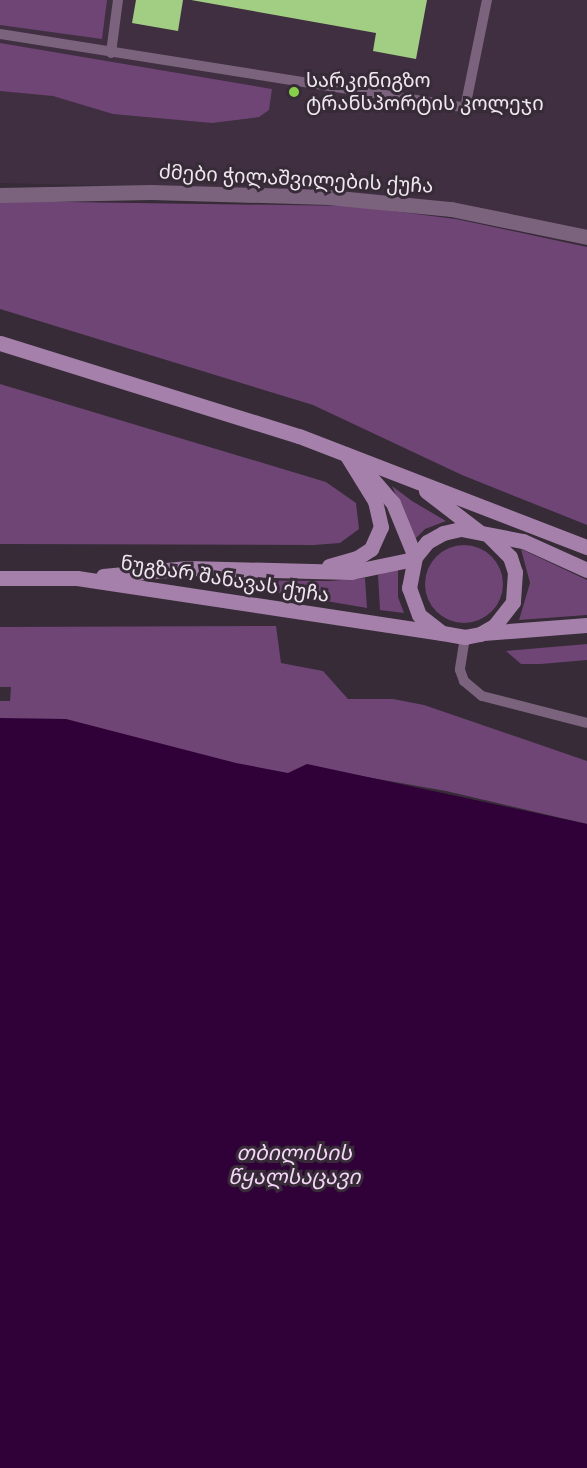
<!DOCTYPE html>
<html>
<head>
<meta charset="utf-8">
<style>
	body { margin:0 }
	#map { position:relative; width:587px; height:1468px; overflow:hidden; background:#362b37; font-family:Rubik,"Noto Sans Georgian",sans-serif }
	div>[style] { position:absolute }
	.built>* { inset:0; background:#3f2f41 }
	.green>* { inset:0; background:#6e4574 }
	.round { border-radius:50% }
	.water>* { inset:0; background:#300038 }
	.building>* { inset:0; background:#a2ce83 }
	.service>* { height:10px; margin:-5px; padding:0 5px; transform-origin:5px; border-radius:5px; background:#7b637e }
	.minor>* { height:15px; margin:-7.5px; padding:0 7.5px; transform-origin:7.5px; border-radius:7.5px; background:#7b637e }
	.secondary>* { height:15px; margin:-7.5px; padding:0 7.5px; transform-origin:7.5px; border-radius:7.5px; background:#a580aa }
	.dots>* { width:16px; height:16px; translate:-50% -50%; box-sizing:border-box; border:3px solid #362b37; border-radius:50% }
	span { translate:-50% -50%; white-space:nowrap; text-align:center; line-height:1.15; -webkit-text-stroke:6px #362b37; paint-order:stroke }
	.poi-label { font-size:20px; color:#efe7f0 }
	.left { translate:0 -50%; text-align:left }
	.street-label { font-size:20px; color:#efe7f0 }
	.water-label { font-size:21px; color:#f5d6f9; font-style:italic }
</style>
</head>
<body>
<div id="map">
	<div class="built">
		<i style="clip-path:polygon(0 0,587px 0,587px 230px,351px 192px,0 183px)"></i>
	</div>
	<div class="green">
		<i style="clip-path:polygon(0 0,107px 0,102px 39px,0 25px)"></i>
		<i style="clip-path:polygon(0 43px,272px 89px,269px 110px,259px 117px,212px 123px,113px 114px,53px 96px,0 91px)"></i>
		<i style="clip-path:polygon(0 201px,352px 206px,456px 219px,587px 247px,587px 525px,462px 475px,313px 405px,0 309px)"></i>
		<i style="clip-path:polygon(0 384px,326px 482px,356px 503px,359px 529px,340px 543px,314px 545px,0 544px)"></i>
		<i style="clip-path:polygon(392px 486px,412px 501px,446px 521px,425px 529px,415px 539px)"></i>
		<i class="round" style="left:425px;top:545px;width:78px;height:78px"></i>
		<i style="clip-path:polygon(521px 549px,587px 580px,587px 615px,519px 620px,530px 583px)"></i>
		<i style="clip-path:polygon(398px 567px,398px 597px,404px 613px,380px 610px,378px 575px)"></i>
		<i style="clip-path:polygon(365px 578px,367px 608px,202px 580px,330px 581px)"></i>
		<i style="clip-path:polygon(276px 626px,281px 663px,323px 671px,348px 699px,393px 699px,424px 705px,587px 761px,587px 824px,446px 791px,332px 771px,327px 778px,0 742px,0 701px,10px 701px,11px 687px,0 687px,0 627px)"></i>
		<i style="clip-path:polygon(587px 644px,587px 660px,541px 664px,521px 664px,506px 651px)"></i>
	</div>
	<div class="water">
		<i style="clip-path:polygon(0 718px,66px 719px,236px 763px,288px 773px,307px 764px,587px 824px,587px 1468px,0 1468px)"></i>
	</div>
	<div class="building">
		<i style="clip-path:polygon(136px 0,183px 0,178px 31px,132px 23px)"></i>
		<i style="clip-path:polygon(191px 0,427px 0,416px 59px,373px 51px,376px 33px)"></i>
	</div>
	<div class="service">
		<i style="left:0;top:34px;width:471px;rotate:9deg"></i>
		<i style="left:465px;top:108px;width:110px;rotate:-78.5deg"></i>
		<i style="left:111px;top:53px;width:53px;rotate:-82.5deg"></i>
		<i style="left:465px;top:637px;width:33px;rotate:99deg"></i>
		<i style="left:460px;top:670px;width:12px;rotate:70deg"></i>
		<i style="left:464px;top:681px;width:23px;rotate:40deg"></i>
		<i style="left:482px;top:696px;width:108px;rotate:14.4deg"></i>
	</div>
	<div class="minor">
		<i style="left:0;top:195px;width:151px;rotate:-1.1deg"></i>
		<i style="left:151px;top:192px;width:177px;rotate:1.6deg"></i>
		<i style="left:328px;top:197px;width:124px;rotate:5.6deg"></i>
		<i style="left:451px;top:209px;width:139px;rotate:11.6deg"></i>
	</div>
	<div class="secondary">
		<i style="left:0;top:343px;width:313px;rotate:17.3deg"></i>
		<i style="left:299px;top:436px;width:309px;rotate:21.1deg"></i>
		<i style="left:361px;top:466px;width:49px;rotate:49.1deg"></i>
		<i style="left:393px;top:503px;width:58px;rotate:67.8deg"></i>
		<i style="left:426px;top:491px;width:66px;rotate:37.6deg"></i>
		<i style="left:488px;top:535px;width:31px;rotate:45deg"></i>
		<i style="left:510px;top:557px;width:16px;rotate:72deg"></i>
		<i style="left:515px;top:572px;width:30px;rotate:94deg"></i>
		<i style="left:513px;top:602px;width:31px;rotate:128deg"></i>
		<i style="left:494px;top:626px;width:16px;rotate:150deg"></i>
		<i style="left:480px;top:634px;width:15px;rotate:169deg"></i>
		<i style="left:465px;top:637px;width:23px;rotate:-170deg"></i>
		<i style="left:442px;top:633px;width:29px;rotate:-142deg"></i>
		<i style="left:419px;top:615px;width:29px;rotate:-110deg"></i>
		<i style="left:409px;top:588px;width:32px;rotate:-79deg"></i>
		<i style="left:415px;top:557px;width:19px;rotate:-51deg"></i>
		<i style="left:427px;top:542px;width:18px;rotate:-29deg"></i>
		<i style="left:443px;top:533px;width:18px;rotate:-13deg"></i>
		<i style="left:461px;top:529px;width:63px;rotate:11deg"></i>
		<i style="left:523px;top:541px;width:70px;rotate:24.4deg"></i>
		<i style="left:329px;top:566px;width:29px;rotate:-16deg"></i>
		<i style="left:357px;top:558px;width:17px;rotate:-33deg"></i>
		<i style="left:371px;top:549px;width:24px;rotate:-66deg"></i>
		<i style="left:381px;top:527px;width:27px;rotate:-103deg"></i>
		<i style="left:375px;top:501px;width:55px;rotate:-121.7deg"></i>
		<i style="left:103px;top:576px;width:85px;rotate:-5.4deg"></i>
		<i style="left:188px;top:568px;width:163px;rotate:1.4deg"></i>
		<i style="left:351px;top:572px;width:64px;rotate:-11.7deg"></i>
		<i style="left:0;top:578px;width:77px"></i>
		<i style="left:77px;top:578px;width:369px;rotate:8.6deg"></i>
		<i style="left:483px;top:633px;width:104px;rotate:-4.4deg"></i>
	</div>
	<div class="dots">
		<i style="left:294px;top:92px;background:#87cf4b"></i>
	</div>
	<div class="poi-label">
		<span class="left" style="left:306px;top:92px">სარკინიგზო<br>ტრანსპორტის კოლეჯი</span>
	</div>
	<div class="street-label">
		<span style="left:296px;top:179px;rotate:3deg">ძმები ჭილაშვილების ქუჩა</span>
		<span style="left:225px;top:579px;rotate:9deg">ნუგზარ შანავას ქუჩა</span>
	</div>
	<div class="water-label">
		<span style="left:294px;top:1165px">თბილისის<br>წყალსაცავი</span>
	</div>
</div>
</body>
</html>
